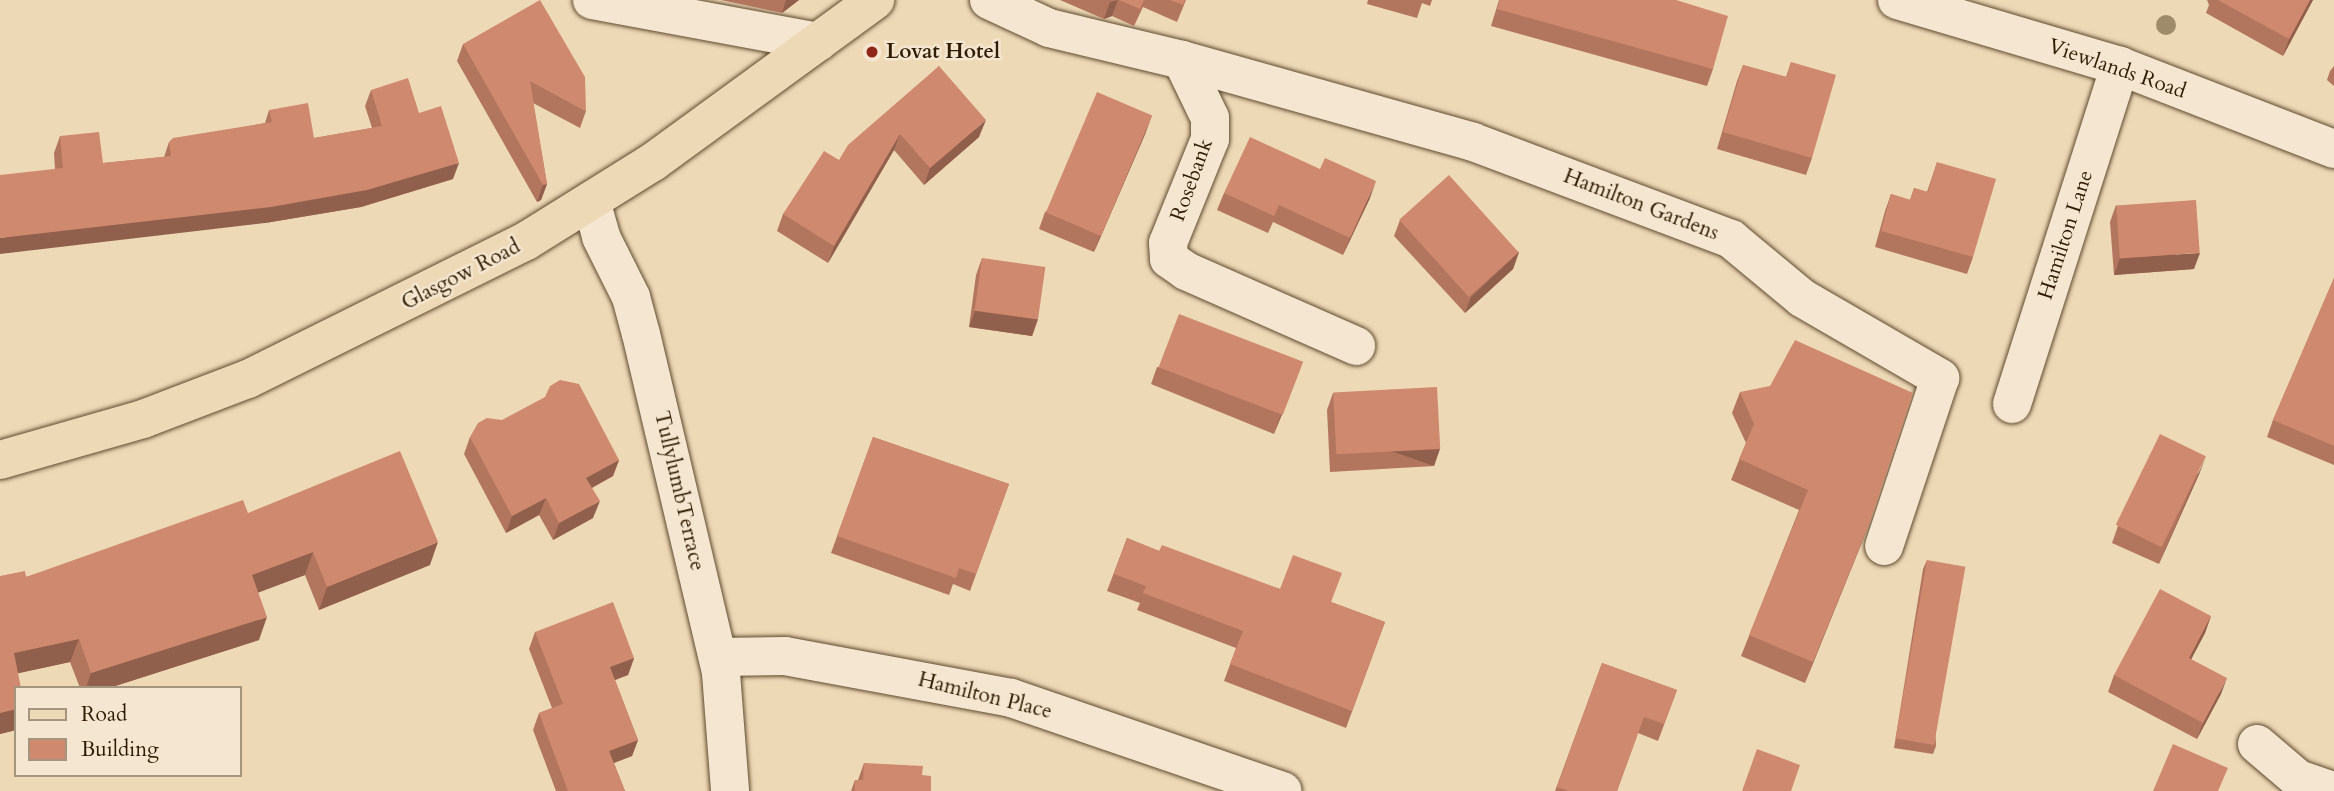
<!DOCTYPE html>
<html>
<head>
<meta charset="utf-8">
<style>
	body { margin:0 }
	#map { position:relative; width:2334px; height:791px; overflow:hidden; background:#eed9b7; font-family:Cardo,serif }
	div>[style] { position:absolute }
	.roads { filter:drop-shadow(0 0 2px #5f4b2f) drop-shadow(0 0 2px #5f4b2f) }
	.minor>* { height:38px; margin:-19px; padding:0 19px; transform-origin:19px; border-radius:19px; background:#f4e6d0 }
	.major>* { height:38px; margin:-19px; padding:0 19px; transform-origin:19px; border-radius:19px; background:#eed9b7 }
	.trees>* { width:20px; height:20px; margin:-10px; border-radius:50%; background:#9d8b69 }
	.wall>* { inset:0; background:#b2765f }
	.shaded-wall>* { inset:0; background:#91604d; transform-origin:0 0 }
	.building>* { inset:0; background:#cf896e; transform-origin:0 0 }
	.dots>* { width:19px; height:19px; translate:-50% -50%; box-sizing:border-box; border:4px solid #f4e6d0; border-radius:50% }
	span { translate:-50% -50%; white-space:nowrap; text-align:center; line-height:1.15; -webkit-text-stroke:5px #f4e6d0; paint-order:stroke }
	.poi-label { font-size:21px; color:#2f1c02; font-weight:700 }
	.left { translate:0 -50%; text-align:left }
	.street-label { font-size:21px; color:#2f1c02 }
	.legend { position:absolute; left:14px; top:686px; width:228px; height:91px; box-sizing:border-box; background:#f4e6d0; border:2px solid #a5957e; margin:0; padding:9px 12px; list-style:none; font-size:21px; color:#2f1c02 }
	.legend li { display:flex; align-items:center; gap:14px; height:35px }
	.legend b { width:35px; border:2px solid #a5957e }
</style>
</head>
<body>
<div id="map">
	<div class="roads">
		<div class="minor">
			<i style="left:592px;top:0;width:230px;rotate:10.5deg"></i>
			<i style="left:989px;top:0;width:66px;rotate:25deg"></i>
			<i style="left:1049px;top:28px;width:137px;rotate:13.5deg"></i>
			<i style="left:1182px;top:60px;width:64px;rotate:64.2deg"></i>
			<i style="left:1210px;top:118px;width:21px;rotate:90deg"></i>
			<i style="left:1210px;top:139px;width:112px;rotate:112deg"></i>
			<i style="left:1168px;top:243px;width:16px;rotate:86deg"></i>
			<i style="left:1169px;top:259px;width:21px;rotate:35deg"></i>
			<i style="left:1186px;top:271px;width:186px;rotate:23.8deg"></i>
			<i style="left:1897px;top:0;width:233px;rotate:16.5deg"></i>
			<i style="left:2120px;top:66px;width:230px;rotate:21.2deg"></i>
			<i style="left:1182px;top:60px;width:302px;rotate:15.7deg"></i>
			<i style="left:1473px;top:142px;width:276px;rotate:20.6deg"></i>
			<i style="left:1731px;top:239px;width:92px;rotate:39.7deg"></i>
			<i style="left:1802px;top:298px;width:160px;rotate:30.1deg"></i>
			<i style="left:1940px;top:378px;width:177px;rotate:108.4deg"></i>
			<i style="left:591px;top:201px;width:37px;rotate:74deg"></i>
			<i style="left:601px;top:237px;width:67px;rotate:63.4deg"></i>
			<i style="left:631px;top:297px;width:38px;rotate:75deg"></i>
			<i style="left:641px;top:334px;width:348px;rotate:76.7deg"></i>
			<i style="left:721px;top:673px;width:118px;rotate:85.6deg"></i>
			<i style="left:2012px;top:404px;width:355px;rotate:-72.3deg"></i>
			<i style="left:718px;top:657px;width:67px;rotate:-0.9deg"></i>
			<i style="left:785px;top:656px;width:230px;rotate:10.5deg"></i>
			<i style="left:1011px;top:698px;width:287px;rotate:18.9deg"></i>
			<i style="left:2257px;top:744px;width:54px;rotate:40.5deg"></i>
			<i style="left:2298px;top:779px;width:36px;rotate:19deg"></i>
		</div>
		<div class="major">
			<i style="left:0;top:460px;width:149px;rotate:-16deg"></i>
			<i style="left:143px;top:419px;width:112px;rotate:-20.9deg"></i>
			<i style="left:248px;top:379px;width:310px;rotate:-26.4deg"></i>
			<i style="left:526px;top:241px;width:150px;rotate:-31.9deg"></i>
			<i style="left:653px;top:162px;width:275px;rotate:-36.1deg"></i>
		</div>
	</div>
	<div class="trees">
		<i style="left:2166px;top:25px"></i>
	</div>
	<div class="wall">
		<i style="clip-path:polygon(721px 0,799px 0,782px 13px)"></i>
		<i style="clip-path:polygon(1060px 0,1186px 0,1177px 22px,1143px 7px,1134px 26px,1112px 16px,1104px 19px)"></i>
		<i style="clip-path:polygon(1368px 0,1432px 0,1430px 6px,1422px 3px,1417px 18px,1367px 4px)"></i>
		<i style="clip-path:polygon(1499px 0,1676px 0,1713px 69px,1707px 86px,1491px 26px)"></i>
		<i style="clip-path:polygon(2207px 0,2313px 0,2283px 56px,2206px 13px,2209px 5px)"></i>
		<i style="clip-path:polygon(463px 44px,586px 111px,580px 128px,533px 103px,547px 184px,541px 200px,537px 202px,457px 61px)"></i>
		<i style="clip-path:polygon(1791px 62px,1812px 158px,1806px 175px,1717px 149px,1737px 81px,1743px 65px,1786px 77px)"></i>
		<i style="clip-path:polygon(939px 66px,979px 137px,924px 185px,894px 150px,828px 263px,777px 231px,783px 214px)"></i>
		<i style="clip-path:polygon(2334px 66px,2334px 86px,2327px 80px,2330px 71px)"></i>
		<i style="clip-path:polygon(371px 90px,419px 113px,453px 179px,361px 207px,265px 223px,55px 169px,54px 153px,60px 136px,103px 163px,164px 157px,169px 142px,265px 123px,269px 110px,314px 138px,372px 128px,365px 106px)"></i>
		<i style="clip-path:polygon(1146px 132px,1094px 252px,1039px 229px,1045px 212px)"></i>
		<i style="clip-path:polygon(1937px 162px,1973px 257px,1967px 274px,1875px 247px,1885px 211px,1891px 194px,1910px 200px,1914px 188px,1927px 192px)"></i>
		<i style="clip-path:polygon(1224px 193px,1370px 198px,1343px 255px,1273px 222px,1268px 233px,1217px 210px)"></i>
		<i style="clip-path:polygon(2116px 205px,2194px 269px,2114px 275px,2110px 222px)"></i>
		<i style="clip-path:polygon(1400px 220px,1519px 252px,1513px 269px,1465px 313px,1394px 236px)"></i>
		<i style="clip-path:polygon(982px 258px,1038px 319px,1032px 336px,969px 327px,976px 275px)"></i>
		<i style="clip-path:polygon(2334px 278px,2334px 465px,2267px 437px,2273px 420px)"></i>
		<i style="clip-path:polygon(1157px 367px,1297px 377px,1274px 434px,1151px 384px)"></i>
		<i style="clip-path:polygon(1740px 392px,1871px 519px,1805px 683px,1741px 656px,1799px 510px,1731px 480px,1746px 443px,1732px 413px)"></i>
		<i style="clip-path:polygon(1333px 393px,1434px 466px,1330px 472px,1327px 410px)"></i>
		<i style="clip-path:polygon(470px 437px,619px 460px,613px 476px,592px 488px,593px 518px,553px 540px,539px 515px,506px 533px,464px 454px)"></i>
		<i style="clip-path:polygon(873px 437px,1009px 484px,970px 591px,953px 584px,949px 595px,831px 553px)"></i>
		<i style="clip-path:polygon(2200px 472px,2159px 564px,2112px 543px,2118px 526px)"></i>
		<i style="clip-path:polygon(248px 513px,430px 565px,319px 610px,305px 575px,258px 592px,259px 640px,109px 688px,80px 688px,70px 662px,18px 673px,16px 730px,0 734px,0 576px,26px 577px)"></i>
		<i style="clip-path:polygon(1127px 538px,1159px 551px,1280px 589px,1331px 602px,1385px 622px,1346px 728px,1224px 681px,1236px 648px,1137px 610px,1140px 603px,1107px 591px)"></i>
		<i style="clip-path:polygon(1927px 560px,1936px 746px,1933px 754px,1894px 748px,1923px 569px)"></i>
		<i style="clip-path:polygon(2211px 616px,2205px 633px,2191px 659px,2221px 694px,2197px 739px,2108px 692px,2114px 675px)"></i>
		<i style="clip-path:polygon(535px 632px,634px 658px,628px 675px,615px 680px,638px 740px,632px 756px,614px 763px,625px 791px,556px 791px,533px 730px,539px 713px,552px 708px,529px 649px)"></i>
		<i style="clip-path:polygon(1602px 663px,1677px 690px,1658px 741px,1638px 733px,1617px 791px,1555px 791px)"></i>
		<i style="clip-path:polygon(864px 763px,922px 775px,931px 791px,851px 791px,855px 780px,858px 780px)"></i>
	</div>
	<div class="shaded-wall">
		<i style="clip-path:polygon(786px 0,799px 0,782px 13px)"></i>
		<i style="clip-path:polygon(1118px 0,1112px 16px,1104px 19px,1110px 2px)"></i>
		<i style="clip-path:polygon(2310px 0,2313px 0,2283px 56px,2289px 39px)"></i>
		<i style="clip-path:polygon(1152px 115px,1146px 132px,1094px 252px,1100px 236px)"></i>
		<i style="clip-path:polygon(986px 120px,979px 137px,924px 185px,930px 168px)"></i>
		<i style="clip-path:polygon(900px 134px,894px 150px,828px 263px,834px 246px)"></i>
		<i style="clip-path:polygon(459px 163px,453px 179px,361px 207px,265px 223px,0 254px,0 238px)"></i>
		<i style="clip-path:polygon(1376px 181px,1370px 198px,1343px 255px,1350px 238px)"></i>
		<i style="clip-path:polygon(547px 184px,541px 200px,537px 202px,543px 185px)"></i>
		<i style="clip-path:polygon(1519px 252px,1513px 269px,1465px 313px,1471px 297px)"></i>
		<i style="clip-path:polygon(2200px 253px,2194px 269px,2114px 275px,2120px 258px)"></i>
		<i style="clip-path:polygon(975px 311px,1038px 319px,1032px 336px,969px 327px)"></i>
		<i style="clip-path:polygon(1303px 361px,1297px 377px,1274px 434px,1280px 417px)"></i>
		<i style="left:1440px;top:449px;width:18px;height:104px;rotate:109deg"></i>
		<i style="clip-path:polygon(2206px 456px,2200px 472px,2159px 564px,2166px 547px)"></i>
		<i style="clip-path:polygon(619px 460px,613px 476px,580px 494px,586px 478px)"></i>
		<i style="clip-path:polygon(546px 498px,539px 515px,506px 533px,512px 516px)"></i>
		<i style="clip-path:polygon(600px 501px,593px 518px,553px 540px,559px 523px)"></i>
		<i style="clip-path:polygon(1871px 519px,1863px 540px,1805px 683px,1813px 662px)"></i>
		<i style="clip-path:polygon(438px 542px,430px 565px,319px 610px,327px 587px)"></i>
		<i style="clip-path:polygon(313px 552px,305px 575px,244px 598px,252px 575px)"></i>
		<i style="clip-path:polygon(2211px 616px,2205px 633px,2183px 675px,2189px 658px)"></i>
		<i style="clip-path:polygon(267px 617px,259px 640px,109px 688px,86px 688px,91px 673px)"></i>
		<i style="clip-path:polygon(79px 639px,70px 662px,6px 676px,14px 653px)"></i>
		<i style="clip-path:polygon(634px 658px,628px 675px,604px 684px,610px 667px)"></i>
		<i style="clip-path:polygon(2227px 678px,2221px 694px,2197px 739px,2203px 723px)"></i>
		<i style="clip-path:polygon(16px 709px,16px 730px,0 734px,0 713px)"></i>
		<i style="clip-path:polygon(638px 740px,632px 756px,603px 767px,609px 751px)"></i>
	</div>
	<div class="building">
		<i style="clip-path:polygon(540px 0,585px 77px,586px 111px,530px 81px,547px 184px,543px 185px,463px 44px)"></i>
		<i style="clip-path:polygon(1119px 0,1144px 0,1140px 9px)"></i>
		<i style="clip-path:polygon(1170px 0,1185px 0,1183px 5px)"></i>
		<i style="clip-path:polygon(1500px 0,1676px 0,1728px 16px,1713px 69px,1497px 9px)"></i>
		<i style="clip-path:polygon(2218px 0,2310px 0,2289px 39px)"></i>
		<i style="clip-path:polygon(1791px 62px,1836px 75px,1812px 158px,1723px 132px,1743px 65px,1787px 77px)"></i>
		<i style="clip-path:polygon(939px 66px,986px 120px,930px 168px,900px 134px,834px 246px,783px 214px,824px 151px,839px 160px,848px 145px)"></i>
		<i style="clip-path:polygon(408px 78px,419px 113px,441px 106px,459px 163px,367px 190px,271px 207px,0 238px,0 175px,63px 168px,60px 136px,99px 132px,103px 163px,171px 156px,169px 142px,173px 138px,272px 122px,269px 110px,308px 103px,314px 138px,382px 126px,371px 90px)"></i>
		<i style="left:1097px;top:92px;width:60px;height:131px;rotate:23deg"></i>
		<i style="clip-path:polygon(1250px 137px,1320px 169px,1325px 158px,1376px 181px,1350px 238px,1279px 205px,1274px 216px,1224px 193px)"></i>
		<i style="clip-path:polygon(1937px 162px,1996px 179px,1973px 257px,1881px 231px,1891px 194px,1910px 200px,1914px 188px,1928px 192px)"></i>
		<i style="left:1449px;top:175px;width:104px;height:67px;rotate:48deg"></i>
		<i style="left:2196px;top:200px;width:53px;height:80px;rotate:86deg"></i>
		<i style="left:982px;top:258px;width:64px;height:53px;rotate:8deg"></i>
		<i style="clip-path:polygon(2334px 278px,2334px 446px,2273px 420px)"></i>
		<i style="left:1179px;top:314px;width:133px;height:57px;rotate:21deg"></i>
		<i style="clip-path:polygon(1795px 340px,1913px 393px,1871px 519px,1813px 662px,1749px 635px,1808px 490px,1739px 459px,1754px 424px,1740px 392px,1770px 386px)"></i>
		<i style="clip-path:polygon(560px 380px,579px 384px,619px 460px,586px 478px,600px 501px,559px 523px,546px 498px,512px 516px,470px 437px,478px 423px,487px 418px,502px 420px,545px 397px,550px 386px)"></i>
		<i style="left:1437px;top:387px;width:62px;height:104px;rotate:87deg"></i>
		<i style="left:2160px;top:434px;width:51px;height:101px;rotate:26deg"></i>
		<i style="clip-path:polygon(873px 437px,1009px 484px,976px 574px,959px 568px,956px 578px,837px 536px)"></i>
		<i style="clip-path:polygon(400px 451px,438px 542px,327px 587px,313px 552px,252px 575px,267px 617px,91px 673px,79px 639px,14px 653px,21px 688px,16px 688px,16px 709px,0 713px,0 576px,25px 571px,26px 577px,243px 500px,248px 513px)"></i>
		<i style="clip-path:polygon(1127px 538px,1159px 551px,1162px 545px,1280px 589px,1293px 555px,1342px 573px,1331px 602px,1385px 622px,1352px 711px,1230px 664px,1243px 631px,1143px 593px,1146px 586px,1114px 574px)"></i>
		<i style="left:1927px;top:560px;width:39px;height:181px;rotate:10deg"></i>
		<i style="clip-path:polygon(2160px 589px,2211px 616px,2189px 658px,2227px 678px,2203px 723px,2114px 675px)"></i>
		<i style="clip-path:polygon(613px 602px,634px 658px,610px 667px,638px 740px,609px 751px,625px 791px,568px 791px,539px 713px,563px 704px,535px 632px)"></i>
		<i style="clip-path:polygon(1602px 663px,1677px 690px,1664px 724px,1644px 717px,1617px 791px,1569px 791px,1557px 787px)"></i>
		<i style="clip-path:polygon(2173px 744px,2228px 768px,2218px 791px,2153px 791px)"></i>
		<i style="clip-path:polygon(1757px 749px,1800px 765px,1791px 791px,1742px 791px)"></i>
		<i style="clip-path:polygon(864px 763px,923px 766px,922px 775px,931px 776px,931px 791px,855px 791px,855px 780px,863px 780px)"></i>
	</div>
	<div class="dots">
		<i style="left:872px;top:52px;background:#8f2418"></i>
	</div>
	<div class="poi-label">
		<span class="left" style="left:886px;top:52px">Lovat Hotel</span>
	</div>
	<div class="street-label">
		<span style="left:2117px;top:69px;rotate:19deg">Viewlands Road</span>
		<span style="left:1192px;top:180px;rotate:-70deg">Rosebank</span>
		<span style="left:1641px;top:205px;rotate:21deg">Hamilton Gardens</span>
		<span style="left:2066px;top:235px;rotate:-72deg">Hamilton Lane</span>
		<span style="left:461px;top:275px;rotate:-27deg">Glasgow Road</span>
		<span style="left:679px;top:491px;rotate:77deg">TullylumbTerrace</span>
		<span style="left:985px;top:696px;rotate:14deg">Hamilton Place</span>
	</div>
	<ul class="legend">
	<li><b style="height:9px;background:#eed9b7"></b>Road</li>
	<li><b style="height:19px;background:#cf896e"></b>Building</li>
	</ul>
</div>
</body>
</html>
